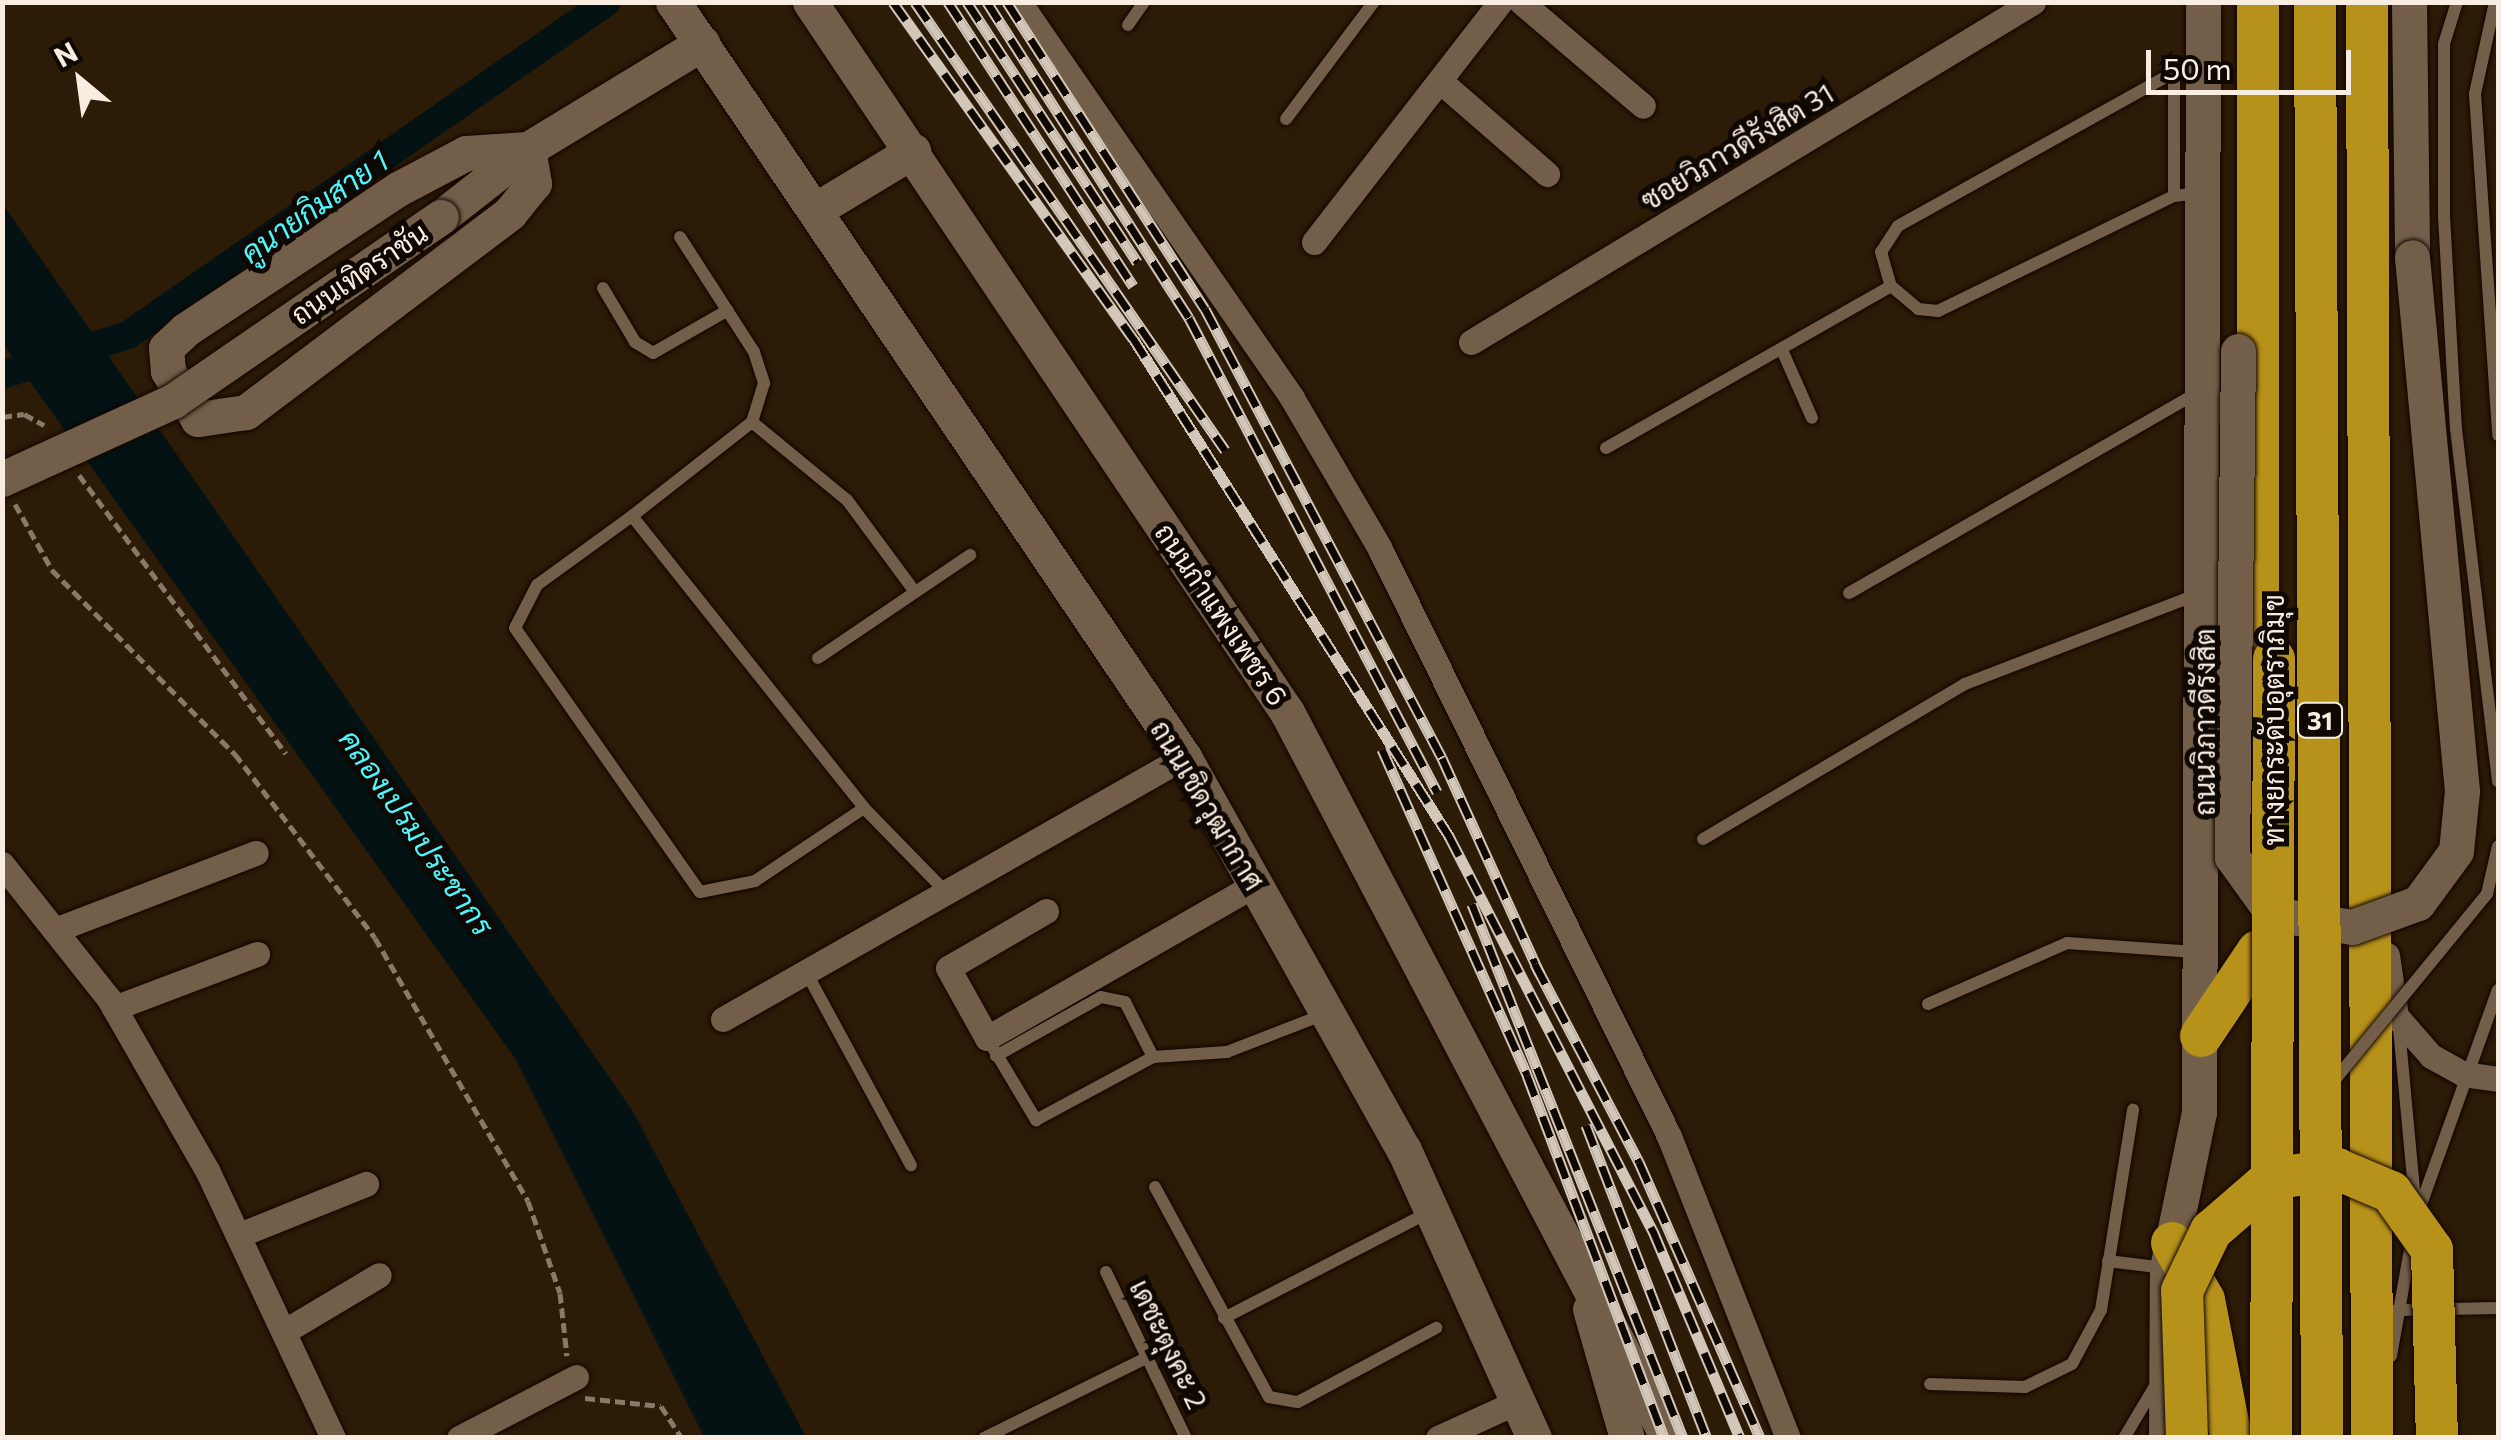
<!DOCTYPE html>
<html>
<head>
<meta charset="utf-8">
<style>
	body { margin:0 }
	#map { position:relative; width:2501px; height:1440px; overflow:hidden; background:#2c1b06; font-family:Commissioner,Sarabun,sans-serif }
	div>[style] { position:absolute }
	.water>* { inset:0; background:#041213 }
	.canal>* { height:28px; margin:-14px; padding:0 14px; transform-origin:14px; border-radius:14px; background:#041213 }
	.path>* { height:5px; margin-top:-2.5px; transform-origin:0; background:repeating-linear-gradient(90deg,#887968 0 10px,transparent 0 15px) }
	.roads { filter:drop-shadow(0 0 2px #130500) drop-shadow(0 0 2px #130500) }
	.lane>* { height:12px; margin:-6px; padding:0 6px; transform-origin:6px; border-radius:6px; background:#735f49 }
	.street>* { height:25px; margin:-12.5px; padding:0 12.5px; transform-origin:12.5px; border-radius:12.5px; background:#735f49 }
	.secondary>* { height:35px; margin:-17.5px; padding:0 17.5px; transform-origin:17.5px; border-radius:17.5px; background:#735f49 }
	.highway>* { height:42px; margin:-21px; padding:0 21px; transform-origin:21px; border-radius:21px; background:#b7921a }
	.rail>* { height:11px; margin-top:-5.5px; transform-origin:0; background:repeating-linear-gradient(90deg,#0e0702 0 22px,#d3c7b9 0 44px); box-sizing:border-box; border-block:2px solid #d3c7b9 }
	.bridges { filter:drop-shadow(0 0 2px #130500) drop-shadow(0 0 2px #130500) }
	.lane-bridge>* { height:12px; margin:-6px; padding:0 6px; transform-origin:6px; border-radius:6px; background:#735f49 }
	.secondary-bridge>* { height:35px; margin:-17.5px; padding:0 17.5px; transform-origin:17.5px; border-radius:17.5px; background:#735f49 }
	.highway-bridge>* { height:42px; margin:-21px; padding:0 21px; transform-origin:21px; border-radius:21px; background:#b7921a }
	span { translate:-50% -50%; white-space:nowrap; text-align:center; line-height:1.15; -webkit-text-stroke:10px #0e0702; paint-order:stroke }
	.shield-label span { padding:2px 8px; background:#0e0702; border:2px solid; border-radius:8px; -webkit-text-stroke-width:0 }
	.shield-label { font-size:25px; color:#f8ede0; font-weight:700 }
	.street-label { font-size:28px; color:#f8ede0 }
	.water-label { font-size:30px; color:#4df7fd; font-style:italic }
	.frame { position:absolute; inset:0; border:5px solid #f8ede0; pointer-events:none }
	.north { position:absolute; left:30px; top:30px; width:100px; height:100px; -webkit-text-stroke:8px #0e0702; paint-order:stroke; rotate:331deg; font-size:28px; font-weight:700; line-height:40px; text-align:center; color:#f8ede0 }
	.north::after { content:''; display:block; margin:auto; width:35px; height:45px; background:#f8ede0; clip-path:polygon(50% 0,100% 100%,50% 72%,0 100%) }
	.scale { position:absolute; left:2146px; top:50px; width:205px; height:45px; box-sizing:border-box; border:5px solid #f8ede0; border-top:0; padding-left:12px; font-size:30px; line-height:35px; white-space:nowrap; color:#f8ede0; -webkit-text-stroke:8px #0e0702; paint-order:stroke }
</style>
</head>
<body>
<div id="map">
	<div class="water">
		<i style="clip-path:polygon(2px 203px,632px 1110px,806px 1437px,704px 1437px,515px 1058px,3px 344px)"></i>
	</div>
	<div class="canal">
		<i style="left:2px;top:375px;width:132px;rotate:-17.6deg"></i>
		<i style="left:128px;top:335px;width:583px;rotate:-34.81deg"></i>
	</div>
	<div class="path">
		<i style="left:2px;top:417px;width:22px;rotate:-8deg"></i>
		<i style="left:24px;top:414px;width:23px;rotate:29deg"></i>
		<i style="left:79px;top:475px;width:347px;rotate:53.4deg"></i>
		<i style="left:15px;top:504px;width:76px;rotate:60.7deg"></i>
		<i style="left:52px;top:570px;width:260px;rotate:45.2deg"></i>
		<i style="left:235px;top:754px;width:231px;rotate:52.7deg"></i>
		<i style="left:375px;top:938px;width:304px;rotate:59.8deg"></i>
		<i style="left:528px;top:1201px;width:97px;rotate:70.8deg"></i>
		<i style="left:560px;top:1293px;width:63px;rotate:83.7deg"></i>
		<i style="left:585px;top:1398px;width:76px;rotate:6deg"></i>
		<i style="left:661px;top:1406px;width:38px;rotate:57deg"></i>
	</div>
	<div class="roads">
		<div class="lane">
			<i style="left:2457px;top:2px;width:44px;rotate:107.2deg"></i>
			<i style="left:2444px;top:44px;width:172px;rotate:90deg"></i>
			<i style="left:2444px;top:216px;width:213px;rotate:86.8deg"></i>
			<i style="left:2456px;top:429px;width:355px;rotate:83.2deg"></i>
			<i style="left:2495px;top:2px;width:94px;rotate:102.3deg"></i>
			<i style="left:2475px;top:94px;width:342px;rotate:86.1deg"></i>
			<i style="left:1128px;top:25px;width:28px;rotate:-55deg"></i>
			<i style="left:2198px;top:59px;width:343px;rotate:150.9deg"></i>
			<i style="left:1898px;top:226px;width:31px;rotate:123deg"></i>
			<i style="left:1881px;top:252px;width:35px;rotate:74deg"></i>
			<i style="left:1891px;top:286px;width:35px;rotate:40deg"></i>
			<i style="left:1918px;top:309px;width:20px;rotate:6deg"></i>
			<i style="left:1938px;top:311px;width:263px;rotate:-26deg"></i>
			<i style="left:2174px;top:196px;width:25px;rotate:-7deg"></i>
			<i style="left:2174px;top:72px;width:124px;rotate:90deg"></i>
			<i style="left:1286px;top:119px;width:146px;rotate:-53.1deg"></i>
			<i style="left:680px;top:237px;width:137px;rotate:57.2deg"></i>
			<i style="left:754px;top:352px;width:33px;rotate:72deg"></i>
			<i style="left:764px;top:383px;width:41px;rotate:107.1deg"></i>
			<i style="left:752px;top:422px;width:123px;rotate:39.4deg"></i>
			<i style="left:847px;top:500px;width:114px;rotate:53.5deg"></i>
			<i style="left:603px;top:288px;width:63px;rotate:59.3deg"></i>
			<i style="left:635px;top:342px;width:21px;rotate:31deg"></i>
			<i style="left:653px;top:353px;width:86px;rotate:-29.8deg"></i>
			<i style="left:1782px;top:350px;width:74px;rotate:66.2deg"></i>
			<i style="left:752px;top:422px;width:152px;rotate:141.9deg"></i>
			<i style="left:632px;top:516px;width:373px;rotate:51.5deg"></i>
			<i style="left:864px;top:808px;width:113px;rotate:45.7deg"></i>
			<i style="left:1606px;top:448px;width:328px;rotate:-29.6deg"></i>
			<i style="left:632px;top:516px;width:117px;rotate:144deg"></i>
			<i style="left:537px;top:585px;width:48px;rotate:117.1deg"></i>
			<i style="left:515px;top:628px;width:322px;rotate:55deg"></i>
			<i style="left:700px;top:892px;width:56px;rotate:-11.3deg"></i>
			<i style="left:755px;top:881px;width:131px;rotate:-33.8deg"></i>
			<i style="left:1849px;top:593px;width:403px;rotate:-29.9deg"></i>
			<i style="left:818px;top:658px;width:184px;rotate:-34.1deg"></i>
			<i style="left:1703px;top:839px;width:304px;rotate:-30.6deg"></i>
			<i style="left:1965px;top:684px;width:248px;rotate:-21.1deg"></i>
			<i style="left:806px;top:972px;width:220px;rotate:61.5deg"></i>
			<i style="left:1928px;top:1004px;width:152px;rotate:-23.7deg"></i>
			<i style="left:2067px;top:943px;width:128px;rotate:4deg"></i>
			<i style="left:2399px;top:1028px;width:175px;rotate:84.7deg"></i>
			<i style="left:987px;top:1038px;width:96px;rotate:59.1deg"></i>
			<i style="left:1036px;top:1120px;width:133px;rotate:-28.3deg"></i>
			<i style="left:1153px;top:1057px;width:74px;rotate:-3.9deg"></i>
			<i style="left:1227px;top:1052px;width:105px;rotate:-21.2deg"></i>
			<i style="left:996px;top:1056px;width:120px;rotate:-29.3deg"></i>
			<i style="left:1101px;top:997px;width:25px;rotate:12deg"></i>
			<i style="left:1125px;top:1002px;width:62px;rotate:63deg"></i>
			<i style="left:1155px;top:1187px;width:239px;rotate:61.5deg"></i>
			<i style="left:1269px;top:1397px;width:29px;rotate:10deg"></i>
			<i style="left:1298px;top:1402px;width:157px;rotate:-28.2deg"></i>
			<i style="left:2418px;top:1213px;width:237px;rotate:-70.3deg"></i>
			<i style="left:2108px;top:1261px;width:57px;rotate:7deg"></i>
			<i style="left:1106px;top:1272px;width:184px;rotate:64.3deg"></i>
			<i style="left:2397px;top:1310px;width:101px;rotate:-1.1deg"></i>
			<i style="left:1224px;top:1318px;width:233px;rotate:-27.3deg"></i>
			<i style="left:2391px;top:1356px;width:120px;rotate:-79.9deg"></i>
			<i style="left:1930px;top:1384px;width:95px;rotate:1.8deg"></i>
			<i style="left:2025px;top:1387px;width:52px;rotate:-26.1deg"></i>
			<i style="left:2072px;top:1364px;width:61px;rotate:-61.8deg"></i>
			<i style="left:2101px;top:1310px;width:203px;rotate:-80.9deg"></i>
			<i style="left:984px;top:1438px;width:183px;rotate:-26.3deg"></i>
			<i style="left:2124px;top:1438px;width:66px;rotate:-59.2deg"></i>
		</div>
		<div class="street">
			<i style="left:1019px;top:2px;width:481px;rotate:55.4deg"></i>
			<i style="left:1292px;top:398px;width:173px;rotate:59.7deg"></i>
			<i style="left:1379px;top:547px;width:657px;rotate:63.79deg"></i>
			<i style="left:1669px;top:1136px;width:325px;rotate:68.5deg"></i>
			<i style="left:1521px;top:2px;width:160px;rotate:40.4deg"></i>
			<i style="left:1440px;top:81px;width:142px;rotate:41deg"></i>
			<i style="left:1314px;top:242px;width:304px;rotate:-52.2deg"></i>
			<i style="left:1471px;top:342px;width:657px;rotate:-31.17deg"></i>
			<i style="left:2px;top:864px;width:172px;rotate:51.6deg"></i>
			<i style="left:109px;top:999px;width:197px;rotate:60.2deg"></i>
			<i style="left:207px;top:1170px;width:296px;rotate:64.8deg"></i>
			<i style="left:1046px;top:911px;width:113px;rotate:149.8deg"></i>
			<i style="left:948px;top:968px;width:80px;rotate:60.9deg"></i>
			<i style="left:987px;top:1038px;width:310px;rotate:-29.8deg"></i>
			<i style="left:55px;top:930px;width:215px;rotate:-21deg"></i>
			<i style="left:2387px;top:955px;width:62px;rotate:81.6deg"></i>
			<i style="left:2396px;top:1016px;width:53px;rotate:48.8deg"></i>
			<i style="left:2431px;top:1056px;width:37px;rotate:29deg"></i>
			<i style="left:2463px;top:1074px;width:35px;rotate:8deg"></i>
			<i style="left:114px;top:1008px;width:153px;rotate:-20.7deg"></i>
			<i style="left:723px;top:1019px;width:530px;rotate:-29.61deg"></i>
			<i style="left:239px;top:1235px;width:137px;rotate:-21.9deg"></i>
			<i style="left:285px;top:1331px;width:109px;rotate:-30.8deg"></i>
			<i style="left:459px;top:1438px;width:132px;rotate:-27.5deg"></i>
			<i style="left:1438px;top:1438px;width:89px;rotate:-24.6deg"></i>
		</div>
		<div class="secondary">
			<i style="left:673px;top:2px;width:912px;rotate:55.91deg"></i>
			<i style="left:1184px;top:757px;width:450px;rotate:60.8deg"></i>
			<i style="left:1404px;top:1150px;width:316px;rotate:65.7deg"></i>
			<i style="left:810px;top:2px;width:855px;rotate:56.11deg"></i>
			<i style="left:1287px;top:712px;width:820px;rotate:62.31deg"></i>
			<i style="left:2409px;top:2px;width:255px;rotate:89.3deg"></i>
			<i style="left:528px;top:149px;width:35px;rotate:80deg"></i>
			<i style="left:534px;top:183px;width:38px;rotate:129deg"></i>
			<i style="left:510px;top:213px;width:331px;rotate:143deg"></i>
			<i style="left:246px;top:412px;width:49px;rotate:171.7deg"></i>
			<i style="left:198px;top:419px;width:57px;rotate:-122deg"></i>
			<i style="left:168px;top:371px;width:23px;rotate:-95deg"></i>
			<i style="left:166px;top:348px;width:26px;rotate:-43deg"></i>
			<i style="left:185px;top:330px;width:255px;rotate:-33.5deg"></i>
			<i style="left:398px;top:189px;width:77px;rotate:-27.9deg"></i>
			<i style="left:466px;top:153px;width:62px;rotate:-3.7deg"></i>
			<i style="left:820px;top:207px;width:109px;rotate:-31.1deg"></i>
			<i style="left:441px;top:217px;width:110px;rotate:-38deg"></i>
			<i style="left:528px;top:149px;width:204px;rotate:-31.3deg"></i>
			<i style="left:1590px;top:1309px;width:134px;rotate:74deg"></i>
			<i style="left:2166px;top:1438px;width:170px;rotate:-89.7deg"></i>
			<i style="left:2167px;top:1268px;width:159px;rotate:-78.4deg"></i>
			<i style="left:2199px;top:1112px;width:1110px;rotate:-89.79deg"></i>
		</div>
		<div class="highway">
			<i style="left:2258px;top:2px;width:700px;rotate:90deg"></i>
			<i style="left:2367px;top:2px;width:1436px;rotate:89.8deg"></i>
			<i style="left:2201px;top:1036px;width:102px;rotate:-56.2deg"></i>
			<i style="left:2172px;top:1243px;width:65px;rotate:60.7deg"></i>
			<i style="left:2204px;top:1300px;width:141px;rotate:78.9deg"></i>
		</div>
	</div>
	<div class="rail">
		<i style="left:893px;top:2px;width:413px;rotate:54.5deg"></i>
		<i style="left:1133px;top:338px;width:590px;rotate:57.6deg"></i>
		<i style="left:1449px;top:836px;width:445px;rotate:62.7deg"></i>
		<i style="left:1653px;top:1231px;width:225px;rotate:67.2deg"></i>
		<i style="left:915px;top:2px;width:545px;rotate:55.32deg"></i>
		<i style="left:948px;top:2px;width:339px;rotate:56.9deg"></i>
		<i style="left:967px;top:2px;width:311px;rotate:56.8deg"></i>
		<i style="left:987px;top:2px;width:375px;rotate:57.4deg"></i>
		<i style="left:1189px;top:318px;width:535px;rotate:62.38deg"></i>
		<i style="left:1007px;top:2px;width:365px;rotate:57.2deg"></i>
		<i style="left:1205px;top:309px;width:508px;rotate:62.17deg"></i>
		<i style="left:1442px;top:758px;width:237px;rotate:65.6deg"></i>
		<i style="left:1382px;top:749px;width:357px;rotate:66deg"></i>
		<i style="left:1527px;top:1075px;width:388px;rotate:69.3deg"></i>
		<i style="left:1472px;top:904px;width:574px;rotate:68.44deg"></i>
		<i style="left:1535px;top:964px;width:224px;rotate:62.3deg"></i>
		<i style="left:1639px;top:1162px;width:301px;rotate:66.3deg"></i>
		<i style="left:1586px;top:1125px;width:336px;rotate:68.9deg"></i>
	</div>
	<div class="bridges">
		<div class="lane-bridge">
			<i style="left:2333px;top:1082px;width:243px;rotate:-50.7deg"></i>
			<i style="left:2487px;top:894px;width:49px;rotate:-77.1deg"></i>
		</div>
		<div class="secondary-bridge">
			<i style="left:2238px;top:351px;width:506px;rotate:90.68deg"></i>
			<i style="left:2232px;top:857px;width:70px;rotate:54.3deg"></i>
			<i style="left:2273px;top:914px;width:80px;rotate:9.3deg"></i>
			<i style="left:2352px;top:927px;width:70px;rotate:-20deg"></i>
			<i style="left:2418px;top:903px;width:64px;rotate:-53.8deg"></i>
			<i style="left:2456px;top:851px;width:60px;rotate:-84.3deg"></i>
			<i style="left:2462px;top:791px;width:536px;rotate:-95.35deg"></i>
			<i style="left:2px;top:479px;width:188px;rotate:-24.5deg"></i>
			<i style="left:173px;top:401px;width:325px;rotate:-34.5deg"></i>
		</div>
		<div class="highway-bridge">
			<i style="left:2315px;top:2px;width:1436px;rotate:89.72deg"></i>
			<i style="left:2187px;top:1438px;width:147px;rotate:-91.9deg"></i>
			<i style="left:2182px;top:1291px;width:67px;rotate:-64.2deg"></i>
			<i style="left:2211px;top:1231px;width:79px;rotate:-40.9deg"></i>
			<i style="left:2271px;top:1179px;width:67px;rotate:-8.6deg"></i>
			<i style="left:2337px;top:1169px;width:59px;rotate:23.1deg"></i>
			<i style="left:2391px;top:1192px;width:71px;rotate:54.7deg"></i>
			<i style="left:2432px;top:1250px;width:188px;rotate:88.5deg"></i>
			<i style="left:2271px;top:1438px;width:779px;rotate:-89.78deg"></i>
		</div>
	</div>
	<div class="shield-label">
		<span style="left:2320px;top:720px">31</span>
	</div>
	<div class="street-label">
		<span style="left:1737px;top:146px;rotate:-31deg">ซอยวิภาวดีรังสิต 31</span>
		<span style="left:359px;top:273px;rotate:-34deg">ถนนเทิดราชัน</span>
		<span style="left:1222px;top:614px;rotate:56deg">ถนนกำแพงเพชร 6</span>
		<span style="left:2273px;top:720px;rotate:-90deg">ทางยกระดับอุตราภิมุข</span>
		<span style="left:2204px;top:722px;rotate:-90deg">ถนนวิภาวดีรังสิต</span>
		<span style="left:1208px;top:805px;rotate:59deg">ถนนเชิดวุฒากาศ</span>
		<span style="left:1169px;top:1344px;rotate:64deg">เดชะตุงคะ 2</span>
	</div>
	<div class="water-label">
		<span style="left:314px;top:206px;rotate:-35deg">คูนายกิมสาย 1</span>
		<span style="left:417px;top:832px;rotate:55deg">คลองเปรมประชากร</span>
	</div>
	<div class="frame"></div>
	<div class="north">N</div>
	<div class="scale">50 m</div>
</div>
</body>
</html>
